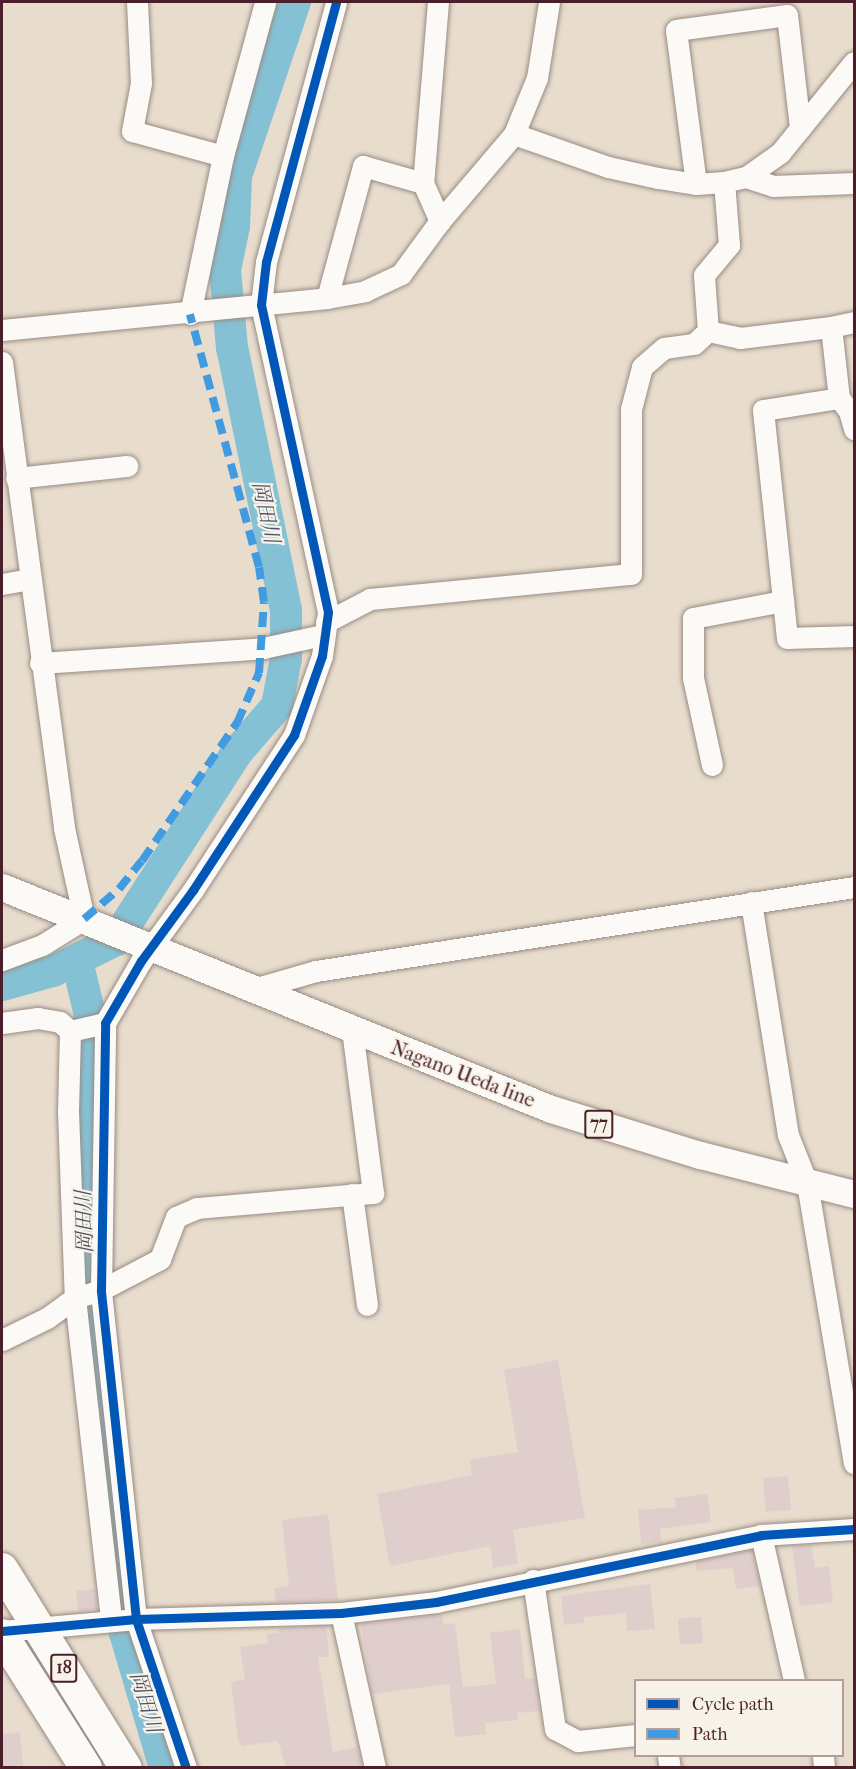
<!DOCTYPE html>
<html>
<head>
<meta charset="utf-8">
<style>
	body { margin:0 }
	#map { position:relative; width:856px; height:1769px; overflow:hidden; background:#e8dccc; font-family:"IM FELL French Canon","Noto Serif JP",serif }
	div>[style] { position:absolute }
	.river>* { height:32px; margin:-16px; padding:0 16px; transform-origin:16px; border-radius:16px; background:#85c1d4 }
	.building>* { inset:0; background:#e0cecc; transform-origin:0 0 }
	.roads { filter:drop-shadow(0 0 2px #988b85) drop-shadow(0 0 2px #988b85) }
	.minor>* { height:21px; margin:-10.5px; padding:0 10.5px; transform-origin:10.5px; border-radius:10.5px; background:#fcfaf7 }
	.major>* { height:27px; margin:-13.5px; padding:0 13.5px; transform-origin:13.5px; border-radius:13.5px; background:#fcfaf7 }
	.highway>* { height:32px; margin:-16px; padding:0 16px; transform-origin:16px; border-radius:16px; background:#fcfaf7 }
	.quiet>* { height:8px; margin-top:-4px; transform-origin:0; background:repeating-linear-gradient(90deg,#409be1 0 15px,transparent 0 23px) }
	.cycleway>* { height:9px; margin:-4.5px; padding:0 4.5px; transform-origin:4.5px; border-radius:4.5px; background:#0057b8 }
	span { translate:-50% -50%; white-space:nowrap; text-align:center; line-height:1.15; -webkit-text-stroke:4.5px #f7f3e8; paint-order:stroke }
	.shield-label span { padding:2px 4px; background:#f7f3e8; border:2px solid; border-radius:4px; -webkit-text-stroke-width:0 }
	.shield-label { font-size:18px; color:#4a1f2b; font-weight:700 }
	.street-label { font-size:20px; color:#4a1f2b }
	.water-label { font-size:21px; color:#505468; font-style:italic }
	.frame { position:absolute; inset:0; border:3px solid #4a1f2b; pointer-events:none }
	.legend { position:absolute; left:634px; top:1679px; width:210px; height:78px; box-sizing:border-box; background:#f7f3e8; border:2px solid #b29e9c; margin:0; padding:8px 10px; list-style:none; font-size:18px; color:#4a1f2b }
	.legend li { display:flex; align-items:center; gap:12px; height:30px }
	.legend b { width:30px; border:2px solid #b29e9c }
</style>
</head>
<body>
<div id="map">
	<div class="river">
		<i style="left:77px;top:961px;width:56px;rotate:76.5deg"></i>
		<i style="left:90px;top:1015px;width:118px;rotate:94.4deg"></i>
		<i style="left:81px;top:1133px;width:143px;rotate:88deg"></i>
		<i style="left:86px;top:1276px;width:275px;rotate:84.2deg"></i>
		<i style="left:114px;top:1550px;width:84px;rotate:82.5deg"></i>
		<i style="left:125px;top:1633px;width:138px;rotate:73.5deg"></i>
		<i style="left:2px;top:985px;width:53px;rotate:-15.4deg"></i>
		<i style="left:53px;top:971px;width:70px;rotate:-26.2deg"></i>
		<i style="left:116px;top:940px;width:225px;rotate:-57.2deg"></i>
		<i style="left:238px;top:751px;width:60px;rotate:-49.1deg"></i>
		<i style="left:277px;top:706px;width:49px;rotate:-79.4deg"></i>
		<i style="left:286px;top:658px;width:48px;rotate:-90deg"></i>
		<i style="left:286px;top:610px;width:268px;rotate:-101.6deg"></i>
		<i style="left:232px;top:348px;width:78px;rotate:-95.1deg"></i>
		<i style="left:225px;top:270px;width:45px;rotate:-78.4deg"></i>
		<i style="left:234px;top:226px;width:50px;rotate:-87.7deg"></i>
		<i style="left:236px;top:176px;width:184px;rotate:-71.3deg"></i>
	</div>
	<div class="building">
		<i style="clip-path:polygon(558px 1360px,585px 1518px,513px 1530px,518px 1564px,493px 1568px,490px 1546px,390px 1566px,377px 1494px,472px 1475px,470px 1460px,518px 1452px,504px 1370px)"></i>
		<i style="left:788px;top:1476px;width:34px;height:25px;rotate:85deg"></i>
		<i style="clip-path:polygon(707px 1494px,711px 1522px,660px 1529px,661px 1542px,641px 1544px,638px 1510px,676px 1507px,675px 1498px)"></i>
		<i style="clip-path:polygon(328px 1514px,338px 1600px,276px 1602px,274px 1588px,289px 1586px,282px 1520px)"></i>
		<i style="clip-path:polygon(811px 1545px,815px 1568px,829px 1566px,833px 1602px,800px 1606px,792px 1546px)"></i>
		<i style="clip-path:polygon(751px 1550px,760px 1586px,736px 1589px,733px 1568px,696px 1571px,696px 1562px)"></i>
		<i style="clip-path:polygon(650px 1584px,655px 1629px,627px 1631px,626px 1613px,584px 1617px,584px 1623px,564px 1625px,561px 1596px)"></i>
		<i style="left:95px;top:1589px;width:20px;height:19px;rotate:84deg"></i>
		<i style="clip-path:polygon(442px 1614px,443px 1625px,455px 1623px,463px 1687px,496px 1684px,490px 1633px,520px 1629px,525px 1679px,535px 1678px,539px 1711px,517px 1713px,518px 1720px,485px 1723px,486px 1734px,455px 1737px,449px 1684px,372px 1694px,361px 1624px)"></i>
		<i style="left:701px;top:1617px;width:26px;height:23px;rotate:86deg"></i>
		<i style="clip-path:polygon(326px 1626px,329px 1657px,318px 1657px,333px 1752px,357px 1747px,362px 1767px,286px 1767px,278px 1741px,242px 1746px,238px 1740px,231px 1682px,245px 1679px,240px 1647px,268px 1643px,267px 1634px,279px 1633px,279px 1628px)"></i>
		<i style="clip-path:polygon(20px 1732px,23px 1767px,2px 1767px,2px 1734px)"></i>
	</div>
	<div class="roads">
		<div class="minor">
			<i style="left:137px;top:2px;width:81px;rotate:87.2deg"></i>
			<i style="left:141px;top:83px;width:49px;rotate:100.6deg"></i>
			<i style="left:132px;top:131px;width:94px;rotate:15.4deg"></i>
			<i style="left:438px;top:2px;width:182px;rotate:94.7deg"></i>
			<i style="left:423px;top:183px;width:42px;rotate:65.9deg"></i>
			<i style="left:514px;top:134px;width:100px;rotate:19.3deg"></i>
			<i style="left:608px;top:167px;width:51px;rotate:12.4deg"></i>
			<i style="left:658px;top:178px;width:38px;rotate:9deg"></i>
			<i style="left:696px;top:184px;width:28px;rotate:-4deg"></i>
			<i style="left:724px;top:182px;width:23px;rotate:-13deg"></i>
			<i style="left:746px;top:177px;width:42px;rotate:-35.2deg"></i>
			<i style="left:780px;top:153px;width:117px;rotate:-50.9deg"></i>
			<i style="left:746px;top:177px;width:28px;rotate:18deg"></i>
			<i style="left:773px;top:186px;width:81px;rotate:-2.1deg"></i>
			<i style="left:696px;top:184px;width:155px;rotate:-97.4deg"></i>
			<i style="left:676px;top:30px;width:112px;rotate:-7.7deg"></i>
			<i style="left:787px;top:15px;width:114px;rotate:83.4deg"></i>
			<i style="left:327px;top:298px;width:137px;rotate:-74.7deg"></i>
			<i style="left:363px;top:166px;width:62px;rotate:15.8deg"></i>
			<i style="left:190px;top:314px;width:161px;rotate:-78.2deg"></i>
			<i style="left:223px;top:156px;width:160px;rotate:-74.7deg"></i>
			<i style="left:854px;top:322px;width:24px;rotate:168deg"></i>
			<i style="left:831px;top:327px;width:71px;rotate:83.6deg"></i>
			<i style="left:839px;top:398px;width:16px;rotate:52deg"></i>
			<i style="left:849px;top:411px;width:19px;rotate:74deg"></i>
			<i style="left:2px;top:330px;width:327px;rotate:-5.6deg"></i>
			<i style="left:327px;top:298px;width:39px;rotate:-10deg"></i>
			<i style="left:365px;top:291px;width:40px;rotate:-25deg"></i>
			<i style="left:401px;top:274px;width:66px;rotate:-53.7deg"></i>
			<i style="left:440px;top:221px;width:114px;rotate:-49.6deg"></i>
			<i style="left:514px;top:134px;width:61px;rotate:-67.7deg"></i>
			<i style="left:537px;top:78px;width:77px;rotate:-81deg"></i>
			<i style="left:708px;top:331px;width:56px;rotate:-94.1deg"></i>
			<i style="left:704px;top:275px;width:39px;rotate:-50deg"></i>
			<i style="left:729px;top:245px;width:63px;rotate:-94.5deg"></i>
			<i style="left:708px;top:331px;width:33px;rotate:12deg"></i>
			<i style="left:740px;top:338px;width:92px;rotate:-6.9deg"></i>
			<i style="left:2px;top:362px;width:470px;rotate:82.4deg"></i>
			<i style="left:64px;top:828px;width:93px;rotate:77.6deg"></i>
			<i style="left:84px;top:919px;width:49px;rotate:148.2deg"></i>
			<i style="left:42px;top:945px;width:43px;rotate:159.4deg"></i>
			<i style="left:839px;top:398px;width:77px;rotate:171deg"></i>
			<i style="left:763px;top:410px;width:229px;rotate:84deg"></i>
			<i style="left:787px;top:638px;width:67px;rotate:-1.7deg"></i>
			<i style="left:16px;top:478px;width:112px;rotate:-6.2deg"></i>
			<i style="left:2px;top:584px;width:29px;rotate:-10deg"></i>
			<i style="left:326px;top:622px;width:50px;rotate:-27.6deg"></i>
			<i style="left:370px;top:599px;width:262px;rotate:-5.5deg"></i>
			<i style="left:631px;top:574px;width:165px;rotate:-90deg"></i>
			<i style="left:631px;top:409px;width:43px;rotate:-75.3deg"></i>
			<i style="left:642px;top:367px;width:29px;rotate:-41deg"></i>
			<i style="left:664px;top:348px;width:30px;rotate:-8deg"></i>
			<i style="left:694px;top:344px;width:19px;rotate:-43deg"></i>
			<i style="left:40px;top:663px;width:224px;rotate:-3.8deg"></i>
			<i style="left:263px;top:648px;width:61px;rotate:-12.2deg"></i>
			<i style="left:712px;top:765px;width:89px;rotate:-102.3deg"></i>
			<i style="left:693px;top:678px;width:60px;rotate:-90deg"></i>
			<i style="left:693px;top:618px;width:92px;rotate:-10.7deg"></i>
			<i style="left:751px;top:902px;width:236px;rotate:81deg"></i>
			<i style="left:788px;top:1135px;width:52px;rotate:68.4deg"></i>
			<i style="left:807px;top:1183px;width:284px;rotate:80.5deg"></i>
			<i style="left:257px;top:988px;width:61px;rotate:-16.1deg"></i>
			<i style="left:316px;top:971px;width:545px;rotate:-8.87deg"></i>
			<i style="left:2px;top:1023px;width:36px;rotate:-8deg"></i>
			<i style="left:38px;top:1018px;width:22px;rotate:10deg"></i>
			<i style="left:60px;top:1022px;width:13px;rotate:42deg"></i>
			<i style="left:70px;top:1031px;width:36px;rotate:-13deg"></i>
			<i style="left:70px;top:1031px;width:80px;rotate:91.4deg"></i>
			<i style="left:68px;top:1111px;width:187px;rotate:87.9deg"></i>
			<i style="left:75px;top:1298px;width:325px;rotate:83.6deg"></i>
			<i style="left:352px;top:1194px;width:112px;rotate:82.3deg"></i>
			<i style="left:2px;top:1340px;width:50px;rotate:-26.1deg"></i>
			<i style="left:47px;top:1318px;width:34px;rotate:-36deg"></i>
			<i style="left:75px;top:1298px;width:27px;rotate:-17deg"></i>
			<i style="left:101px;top:1290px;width:67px;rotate:-27.7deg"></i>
			<i style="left:160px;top:1259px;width:45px;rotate:-69.1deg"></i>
			<i style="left:176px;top:1217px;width:23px;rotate:-23deg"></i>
			<i style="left:197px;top:1208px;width:177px;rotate:-4.9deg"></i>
			<i style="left:373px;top:1193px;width:164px;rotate:-97.3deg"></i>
			<i style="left:761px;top:1535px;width:149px;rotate:77.2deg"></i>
			<i style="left:533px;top:1580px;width:151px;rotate:81.6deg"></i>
			<i style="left:555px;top:1729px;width:26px;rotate:28deg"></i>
			<i style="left:578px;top:1741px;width:58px;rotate:-5.9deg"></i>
			<i style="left:341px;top:1613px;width:159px;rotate:77.6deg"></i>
			<i style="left:2px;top:1631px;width:135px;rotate:-5.1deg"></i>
			<i style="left:136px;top:1619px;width:205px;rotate:-1.7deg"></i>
			<i style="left:341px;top:1613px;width:96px;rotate:-6.6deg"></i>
			<i style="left:436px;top:1602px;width:332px;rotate:-11.6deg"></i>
			<i style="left:761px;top:1535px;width:93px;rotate:-3.7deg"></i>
			<i style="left:668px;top:1756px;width:12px;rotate:81deg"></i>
			<i style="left:823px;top:1756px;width:12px;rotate:85deg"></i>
			<i style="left:186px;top:1768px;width:157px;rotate:-108.6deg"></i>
			<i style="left:136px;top:1619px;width:331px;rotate:-96.1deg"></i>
			<i style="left:101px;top:1290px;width:267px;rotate:-89.1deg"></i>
			<i style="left:105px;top:1023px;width:72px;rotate:-59.9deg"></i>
			<i style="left:141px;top:961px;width:88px;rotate:-53.8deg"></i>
			<i style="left:193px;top:890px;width:185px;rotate:-56.9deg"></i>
			<i style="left:294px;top:735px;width:84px;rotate:-70.5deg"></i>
			<i style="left:322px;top:656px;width:44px;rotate:-82.2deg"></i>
			<i style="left:328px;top:612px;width:314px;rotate:-102.3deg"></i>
			<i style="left:261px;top:305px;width:43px;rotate:-83.4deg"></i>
			<i style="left:266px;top:262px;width:269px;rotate:-74.9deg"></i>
		</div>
		<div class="major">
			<i style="left:2px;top:887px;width:592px;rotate:22.02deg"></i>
			<i style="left:551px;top:1109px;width:156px;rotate:17.2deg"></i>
			<i style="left:700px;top:1155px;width:159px;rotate:14.2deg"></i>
		</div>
		<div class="highway">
			<i style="left:2px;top:1569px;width:234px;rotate:58.1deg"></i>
			<i style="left:2px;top:1635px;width:157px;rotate:57.7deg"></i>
		</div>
	</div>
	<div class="quiet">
		<i style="left:84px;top:919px;width:46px;rotate:-40.6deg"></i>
		<i style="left:119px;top:889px;width:36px;rotate:-51deg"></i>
		<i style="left:142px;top:861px;width:168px;rotate:-55.5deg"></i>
		<i style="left:237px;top:723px;width:55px;rotate:-66.3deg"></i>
		<i style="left:259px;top:673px;width:71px;rotate:-86deg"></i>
		<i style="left:264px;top:602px;width:35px;rotate:-98deg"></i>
		<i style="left:259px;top:567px;width:262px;rotate:-105.3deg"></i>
	</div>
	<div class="cycleway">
		<i style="left:2px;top:1631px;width:135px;rotate:-5.1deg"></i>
		<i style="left:136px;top:1619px;width:205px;rotate:-1.7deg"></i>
		<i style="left:341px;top:1613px;width:96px;rotate:-6.6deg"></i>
		<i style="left:436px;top:1602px;width:332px;rotate:-11.6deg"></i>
		<i style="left:761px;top:1535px;width:93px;rotate:-3.7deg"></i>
		<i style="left:186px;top:1768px;width:157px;rotate:-108.6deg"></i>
		<i style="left:136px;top:1619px;width:331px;rotate:-96.1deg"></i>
		<i style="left:101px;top:1290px;width:267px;rotate:-89.1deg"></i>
		<i style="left:105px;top:1023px;width:72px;rotate:-59.9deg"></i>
		<i style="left:141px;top:961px;width:88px;rotate:-53.8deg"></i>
		<i style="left:193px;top:890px;width:185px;rotate:-56.9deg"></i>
		<i style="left:294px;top:735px;width:84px;rotate:-70.5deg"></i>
		<i style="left:322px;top:656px;width:44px;rotate:-82.2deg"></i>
		<i style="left:328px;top:612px;width:314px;rotate:-102.3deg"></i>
		<i style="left:261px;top:305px;width:43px;rotate:-83.4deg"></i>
		<i style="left:266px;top:262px;width:269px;rotate:-74.9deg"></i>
	</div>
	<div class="shield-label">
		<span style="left:599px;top:1124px">77</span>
		<span style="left:64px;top:1668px">18</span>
	</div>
	<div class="street-label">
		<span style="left:463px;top:1074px;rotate:21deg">Nagano Ueda line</span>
	</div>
	<div class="water-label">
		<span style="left:266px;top:512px;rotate:78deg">岡田川</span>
		<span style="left:84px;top:1222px;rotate:-92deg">岡田川</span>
		<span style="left:146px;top:1702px;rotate:73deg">岡田川</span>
	</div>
	<div class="frame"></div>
	<ul class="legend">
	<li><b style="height:8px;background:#0057b8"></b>Cycle path</li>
	<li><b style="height:8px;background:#409be1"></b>Path</li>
	</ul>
</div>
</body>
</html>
